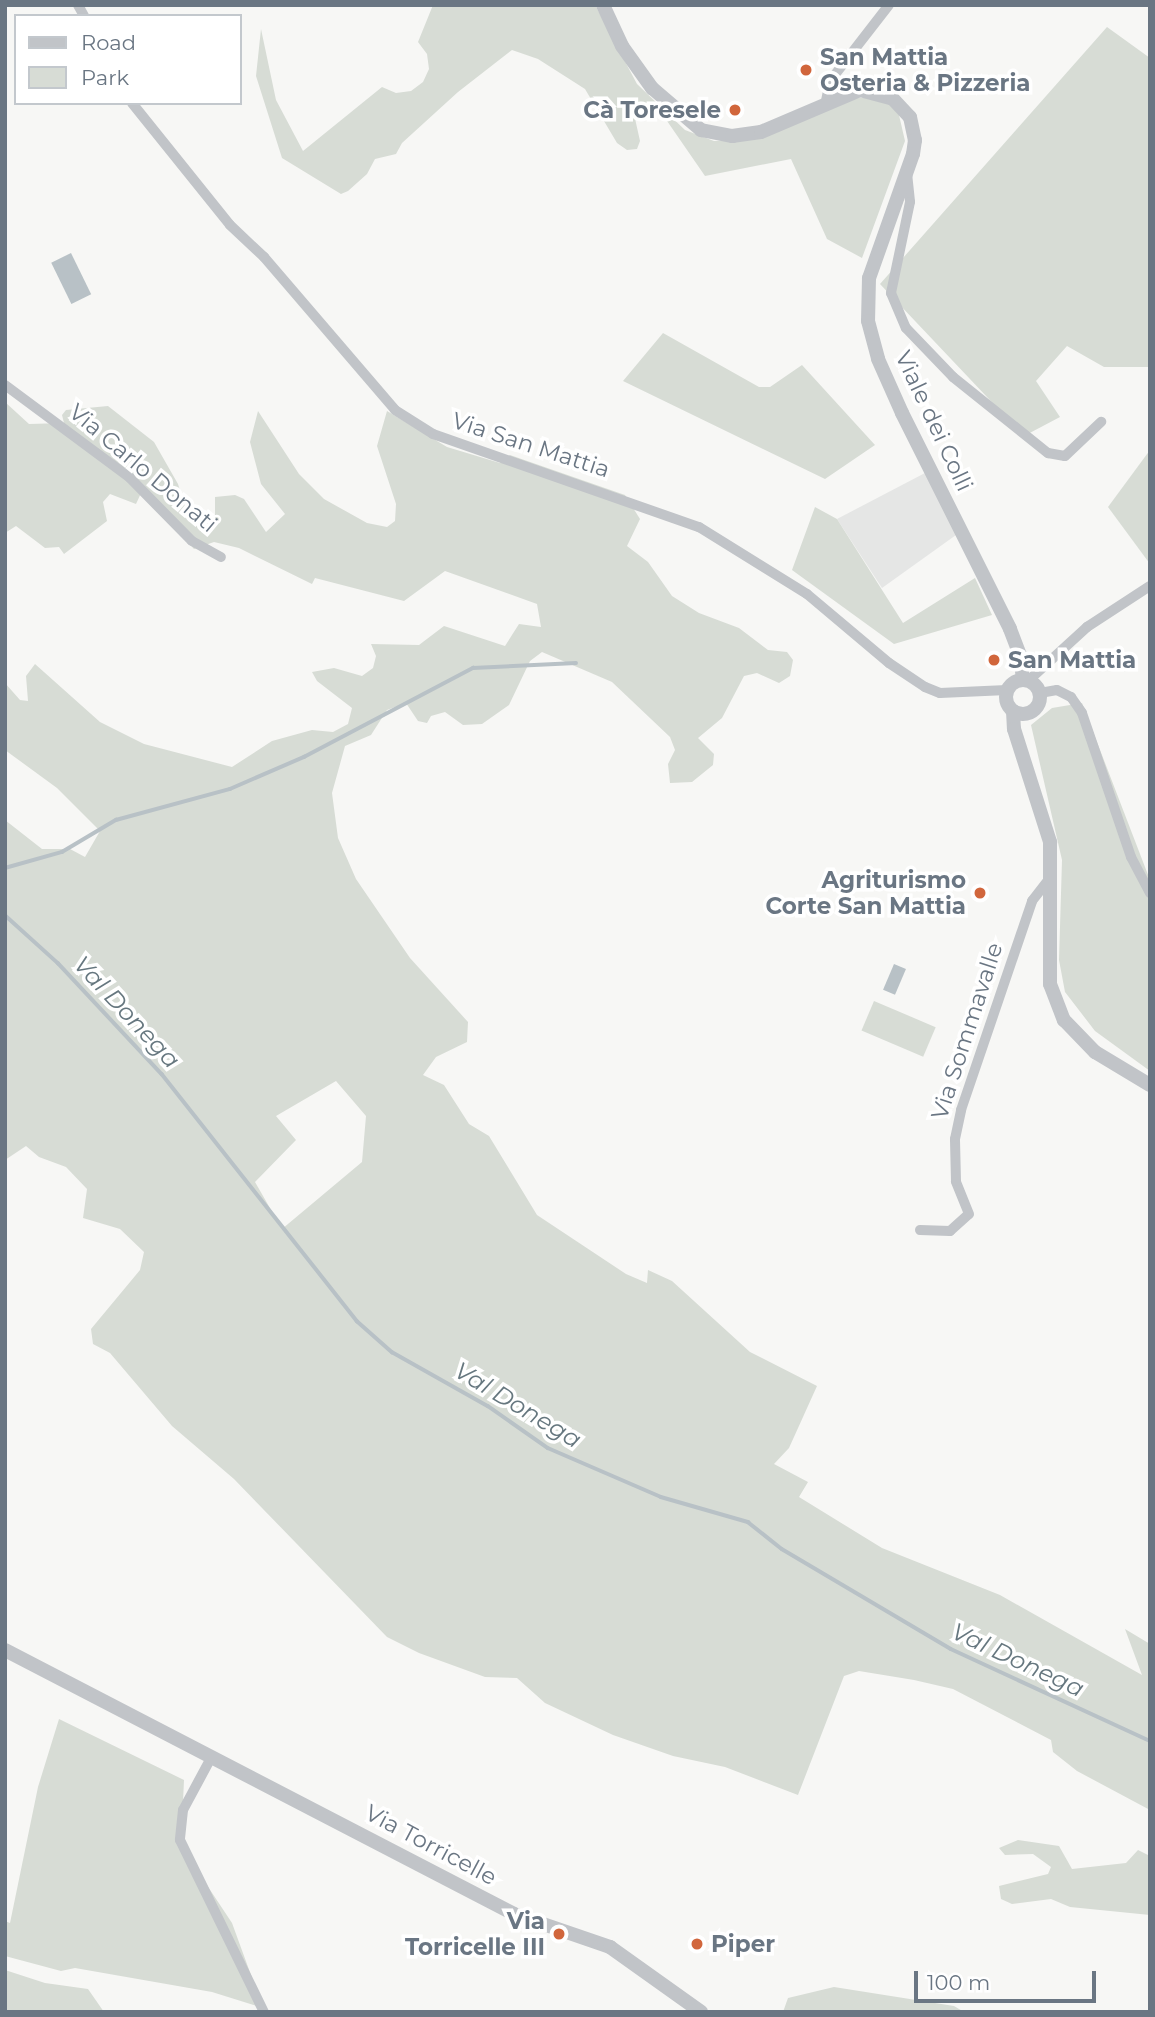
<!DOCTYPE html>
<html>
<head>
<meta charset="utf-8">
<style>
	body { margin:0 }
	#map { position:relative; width:1155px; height:2017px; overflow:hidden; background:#f7f7f5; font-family:Montserrat,sans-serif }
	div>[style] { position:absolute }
	.built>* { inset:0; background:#e5e6e5 }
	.green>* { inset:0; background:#d7dcd5; transform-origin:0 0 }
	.water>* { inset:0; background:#b8c1c6; transform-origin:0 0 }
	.stream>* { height:3.5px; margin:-1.75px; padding:0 1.75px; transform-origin:1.75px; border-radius:1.75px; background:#b8c1c6 }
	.minor>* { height:10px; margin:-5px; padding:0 5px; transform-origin:5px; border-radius:5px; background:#c1c4c8 }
	.tertiary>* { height:14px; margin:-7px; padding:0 7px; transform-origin:7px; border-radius:7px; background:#c1c4c8 }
	.tertiary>.ring { margin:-7px; padding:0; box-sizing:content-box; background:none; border:14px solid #c1c4c8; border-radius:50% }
	.dots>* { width:19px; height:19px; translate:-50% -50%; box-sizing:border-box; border:4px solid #fff; border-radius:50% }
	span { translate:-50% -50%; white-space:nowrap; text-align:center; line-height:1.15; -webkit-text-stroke:7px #fff; paint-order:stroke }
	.poi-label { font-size:23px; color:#6a7683; font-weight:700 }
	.left { translate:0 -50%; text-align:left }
	.right { translate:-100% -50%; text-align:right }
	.street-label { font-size:23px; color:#6a7683 }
	.water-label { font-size:24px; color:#66777f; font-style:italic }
	.frame { position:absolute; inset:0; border:7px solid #6a7683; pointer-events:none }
	.legend { position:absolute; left:14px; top:14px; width:228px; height:91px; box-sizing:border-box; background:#fff; border:2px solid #c3c8cd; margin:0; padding:9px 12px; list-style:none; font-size:21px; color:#6a7683 }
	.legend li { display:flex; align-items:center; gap:14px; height:35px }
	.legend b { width:35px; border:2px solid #c3c8cd }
	.scale { position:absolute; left:914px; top:1971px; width:182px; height:32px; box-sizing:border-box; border:4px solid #6a7683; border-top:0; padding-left:9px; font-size:21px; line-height:24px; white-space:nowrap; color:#6a7683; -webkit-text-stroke:5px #fff; paint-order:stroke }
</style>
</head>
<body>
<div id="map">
	<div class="built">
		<i style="clip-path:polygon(925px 473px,956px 535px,882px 588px,837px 519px)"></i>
	</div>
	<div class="green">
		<i style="clip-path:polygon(433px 5px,595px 5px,637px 84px,685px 130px,714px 141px,744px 140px,847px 99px,873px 97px,887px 101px,899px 115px,905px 141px,862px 258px,827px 239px,791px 159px,705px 176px,656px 105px,634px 114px,640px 141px,637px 149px,627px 150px,617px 143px,585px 89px,538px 59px,512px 50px,458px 92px,402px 143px,396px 154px,375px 159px,367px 174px,348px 191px,341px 194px,282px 158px,256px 76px,261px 29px,276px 100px,303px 151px,382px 87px,396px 93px,411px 91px,423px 82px,429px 69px,427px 54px,418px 42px)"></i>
		<i style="clip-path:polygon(1107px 27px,1150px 58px,1150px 367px,1104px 367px,1067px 346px,1036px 381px,1060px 417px,1024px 436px,880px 284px)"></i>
		<i style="clip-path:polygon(663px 333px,759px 387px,770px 387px,802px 365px,875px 445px,825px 479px,623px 381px)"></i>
		<i style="clip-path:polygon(evenodd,5px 402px,29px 424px,64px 423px,62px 415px,66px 410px,108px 406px,154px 442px,178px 484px,188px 516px,205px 523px,215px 520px,215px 497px,235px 495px,244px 499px,266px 532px,285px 514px,261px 484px,250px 442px,258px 411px,299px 474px,324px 499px,367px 523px,387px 527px,395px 521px,396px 504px,377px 446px,387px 411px,447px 447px,500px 463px,510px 455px,625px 495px,640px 519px,627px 546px,648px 562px,672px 596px,699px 613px,739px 628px,768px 650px,787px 652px,793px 660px,790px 676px,779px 683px,757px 673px,744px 676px,722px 718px,698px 738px,714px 754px,713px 765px,692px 782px,670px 783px,668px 764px,675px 750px,670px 737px,612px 682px,542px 652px,530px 661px,509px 705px,482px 724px,463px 725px,445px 712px,431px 716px,427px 723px,418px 721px,406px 703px,387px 710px,371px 735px,345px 746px,332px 793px,338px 838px,356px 879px,410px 958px,468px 1022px,467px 1042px,436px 1057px,423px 1075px,444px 1085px,469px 1124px,489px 1136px,537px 1215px,626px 1274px,647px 1283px,648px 1270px,672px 1281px,750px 1352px,817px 1386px,789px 1448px,774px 1464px,808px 1482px,799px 1497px,882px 1548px,1000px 1595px,1142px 1675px,1125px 1629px,1150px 1644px,1150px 1810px,1077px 1771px,1053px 1752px,1051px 1740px,953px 1689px,914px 1680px,859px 1671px,844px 1676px,798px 1795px,725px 1767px,673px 1756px,613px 1735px,545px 1703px,517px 1678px,485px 1677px,419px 1653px,387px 1637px,234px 1479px,172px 1426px,110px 1353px,93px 1344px,91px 1329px,140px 1270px,144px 1252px,120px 1229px,83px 1218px,87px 1189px,66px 1167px,39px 1157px,26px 1146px,5px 1160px,5px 820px,42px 849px,70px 849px,85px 857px,100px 831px,57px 788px,5px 750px,5px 683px,20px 700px,28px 701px,26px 676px,35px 664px,100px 722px,144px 744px,232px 767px,272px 741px,312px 730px,333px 732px,348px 724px,352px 708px,317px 681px,312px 672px,334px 668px,362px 676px,373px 668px,376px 656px,371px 644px,419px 645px,444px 626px,505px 646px,519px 624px,541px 627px,537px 604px,445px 571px,404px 601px,315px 578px,312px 584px,239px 548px,214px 542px,194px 549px,142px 491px,136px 504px,110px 494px,103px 502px,107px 521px,64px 554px,59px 547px,45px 548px,16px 526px,5px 533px,5px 402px,336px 1081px,366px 1116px,362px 1162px,282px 1229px,255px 1182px,296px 1140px,276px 1116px,336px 1081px)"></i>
		<i style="clip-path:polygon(1150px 450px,1150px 564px,1108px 507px)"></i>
		<i style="clip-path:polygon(815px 507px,837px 519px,903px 623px,975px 578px,992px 615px,894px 644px,792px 570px)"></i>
		<i style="clip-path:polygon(1082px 703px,1150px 880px,1150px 1071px,1095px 1031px,1065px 992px,1059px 960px,1062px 860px,1031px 725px,1052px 708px)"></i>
		<i style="left:874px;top:1001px;width:67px;height:32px;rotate:23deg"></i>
		<i style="clip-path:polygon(59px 1719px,184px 1780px,181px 1846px,232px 1923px,263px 2008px,212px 1992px,75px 1968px,61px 1971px,5px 1956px,5px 1921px,10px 1923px,38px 1787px)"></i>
		<i style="clip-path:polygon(1018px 1840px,1059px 1846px,1072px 1869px,1126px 1863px,1138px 1850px,1148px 1855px,1150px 1915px,1070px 1907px,1051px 1899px,1012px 1904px,1001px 1899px,999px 1886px,1048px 1874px,1051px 1867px,1033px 1854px,1005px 1855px,999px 1848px)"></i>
		<i style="clip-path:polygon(5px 1970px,45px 1983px,88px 1989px,104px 2012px,5px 2012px)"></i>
		<i style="clip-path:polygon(834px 1987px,954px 2006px,964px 2012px,783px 2012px,788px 1998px)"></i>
	</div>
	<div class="water">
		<i style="left:71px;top:253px;width:46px;height:22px;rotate:64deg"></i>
		<i style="left:894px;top:964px;width:13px;height:28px;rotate:23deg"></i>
	</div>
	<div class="stream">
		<i style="left:5px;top:868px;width:59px;rotate:-15.7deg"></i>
		<i style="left:62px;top:852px;width:63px;rotate:-30.7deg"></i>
		<i style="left:116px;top:820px;width:118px;rotate:-15.2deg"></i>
		<i style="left:230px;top:789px;width:81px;rotate:-23.4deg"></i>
		<i style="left:304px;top:757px;width:191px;rotate:-27.8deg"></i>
		<i style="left:473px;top:668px;width:103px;rotate:-2.8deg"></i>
		<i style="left:5px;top:915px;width:72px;rotate:42.2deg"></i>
		<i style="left:58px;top:963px;width:152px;rotate:46.9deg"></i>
		<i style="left:162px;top:1074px;width:315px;rotate:51.7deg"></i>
		<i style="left:357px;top:1321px;width:47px;rotate:41.5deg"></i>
		<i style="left:392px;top:1352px;width:110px;rotate:29.4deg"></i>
		<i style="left:488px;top:1406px;width:73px;rotate:35deg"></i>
		<i style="left:548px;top:1448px;width:123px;rotate:23.4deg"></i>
		<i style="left:661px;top:1497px;width:91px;rotate:16deg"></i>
		<i style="left:748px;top:1522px;width:43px;rotate:38.5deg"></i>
		<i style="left:782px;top:1549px;width:196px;rotate:30.6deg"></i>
		<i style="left:951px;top:1649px;width:219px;rotate:24.8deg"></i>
	</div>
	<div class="minor">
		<i style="left:78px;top:5px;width:13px;rotate:61deg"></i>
		<i style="left:826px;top:101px;width:20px;rotate:-79deg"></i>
		<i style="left:830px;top:81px;width:96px;rotate:-52.2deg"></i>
		<i style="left:132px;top:103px;width:156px;rotate:51.2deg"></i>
		<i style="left:230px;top:225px;width:47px;rotate:43.3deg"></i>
		<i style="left:264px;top:257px;width:201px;rotate:49.4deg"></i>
		<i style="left:395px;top:410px;width:45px;rotate:32.3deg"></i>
		<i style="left:433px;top:434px;width:282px;rotate:19.3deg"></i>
		<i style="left:699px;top:527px;width:127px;rotate:31.8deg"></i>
		<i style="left:807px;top:594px;width:107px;rotate:40.1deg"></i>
		<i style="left:889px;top:663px;width:43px;rotate:33.7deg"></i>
		<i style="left:925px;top:687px;width:16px;rotate:22deg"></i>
		<i style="left:940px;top:693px;width:67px;rotate:-2.6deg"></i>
		<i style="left:907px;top:173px;width:29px;rotate:84deg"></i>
		<i style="left:910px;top:202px;width:93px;rotate:101.8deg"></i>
		<i style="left:891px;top:293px;width:38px;rotate:67deg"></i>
		<i style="left:906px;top:328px;width:68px;rotate:46.2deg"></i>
		<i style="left:953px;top:377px;width:122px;rotate:38.7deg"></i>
		<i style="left:1048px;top:453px;width:17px;rotate:10deg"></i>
		<i style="left:1065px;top:456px;width:50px;rotate:-43.4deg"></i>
		<i style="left:5px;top:385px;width:156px;rotate:36.6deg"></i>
		<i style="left:130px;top:478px;width:88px;rotate:45.5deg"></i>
		<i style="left:192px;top:541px;width:33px;rotate:29deg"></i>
		<i style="left:1029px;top:680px;width:79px;rotate:-42.4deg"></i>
		<i style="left:1087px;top:627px;width:75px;rotate:-33.1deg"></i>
		<i style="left:1040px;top:693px;width:17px;rotate:-10deg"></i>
		<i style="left:1057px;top:690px;width:16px;rotate:27deg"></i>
		<i style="left:1071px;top:697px;width:19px;rotate:55deg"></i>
		<i style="left:1082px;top:713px;width:152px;rotate:71.2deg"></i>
		<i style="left:1131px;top:857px;width:41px;rotate:62.2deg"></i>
		<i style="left:920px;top:1230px;width:30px;rotate:2deg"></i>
		<i style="left:950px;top:1231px;width:25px;rotate:-42deg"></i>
		<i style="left:969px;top:1214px;width:35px;rotate:-112deg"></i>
		<i style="left:956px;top:1181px;width:42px;rotate:-91.4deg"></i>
		<i style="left:955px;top:1139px;width:30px;rotate:-78deg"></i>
		<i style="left:961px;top:1110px;width:221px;rotate:-71.2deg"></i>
		<i style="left:1032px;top:901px;width:28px;rotate:-52deg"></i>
		<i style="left:212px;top:1756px;width:61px;rotate:118.2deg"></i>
		<i style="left:183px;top:1810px;width:30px;rotate:96deg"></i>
		<i style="left:180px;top:1840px;width:191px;rotate:64deg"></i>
	</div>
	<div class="tertiary">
		<i style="left:603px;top:5px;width:45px;rotate:65.1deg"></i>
		<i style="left:622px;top:46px;width:52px;rotate:54.5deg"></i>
		<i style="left:652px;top:88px;width:65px;rotate:40.6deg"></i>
		<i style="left:701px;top:130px;width:32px;rotate:11deg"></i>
		<i style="left:732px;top:136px;width:29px;rotate:-8deg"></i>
		<i style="left:761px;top:132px;width:108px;rotate:-23deg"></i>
		<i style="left:860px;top:90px;width:34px;rotate:15deg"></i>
		<i style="left:893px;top:99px;width:25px;rotate:47deg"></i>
		<i style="left:910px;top:117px;width:24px;rotate:78deg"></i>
		<i style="left:915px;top:140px;width:14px;rotate:98deg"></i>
		<i style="left:913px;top:154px;width:132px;rotate:109.5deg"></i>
		<i style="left:869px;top:278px;width:43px;rotate:91.3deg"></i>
		<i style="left:868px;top:321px;width:39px;rotate:75deg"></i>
		<i style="left:878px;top:359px;width:59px;rotate:66deg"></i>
		<i style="left:902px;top:413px;width:241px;rotate:63.4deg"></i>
		<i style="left:1010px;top:629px;width:28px;rotate:69deg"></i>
		<i style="left:1020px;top:655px;width:24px;rotate:83deg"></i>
		<i class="ring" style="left:1006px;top:680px;width:20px;height:20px"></i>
		<i style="left:1013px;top:711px;width:18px;rotate:87deg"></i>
		<i style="left:1014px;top:729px;width:119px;rotate:72.3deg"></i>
		<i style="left:1050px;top:842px;width:142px;rotate:90deg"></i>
		<i style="left:1050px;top:984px;width:39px;rotate:69deg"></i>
		<i style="left:1064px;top:1020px;width:45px;rotate:45.9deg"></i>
		<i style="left:1095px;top:1052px;width:64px;rotate:31deg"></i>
		<i style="left:5px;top:1650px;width:573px;rotate:27.41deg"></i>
		<i style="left:514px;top:1914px;width:102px;rotate:19deg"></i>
		<i style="left:610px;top:1947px;width:112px;rotate:35.5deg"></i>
	</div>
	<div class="dots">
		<i style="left:806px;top:70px;background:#d1663c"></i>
		<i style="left:735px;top:110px;background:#d1663c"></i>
		<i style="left:994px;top:660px;background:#d1663c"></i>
		<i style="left:980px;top:893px;background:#d1663c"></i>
		<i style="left:559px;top:1934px;background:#d1663c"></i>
		<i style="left:697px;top:1944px;background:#d1663c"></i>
	</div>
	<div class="poi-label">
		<span class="left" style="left:820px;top:70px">San Mattia<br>Osteria &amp; Pizzeria</span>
		<span class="right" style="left:721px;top:110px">Cà Toresele</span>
		<span class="left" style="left:1008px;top:660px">San Mattia</span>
		<span class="right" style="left:966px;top:893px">Agriturismo<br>Corte San Mattia</span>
		<span class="right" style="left:545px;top:1934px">Via<br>Torricelle III</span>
		<span class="left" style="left:711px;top:1944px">Piper</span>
	</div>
	<div class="street-label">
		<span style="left:934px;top:421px;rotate:65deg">Viale dei Colli</span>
		<span style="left:531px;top:445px;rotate:18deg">Via San Mattia</span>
		<span style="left:143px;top:468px;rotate:40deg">Via Carlo Donati</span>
		<span style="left:967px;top:1031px;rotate:-72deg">Via Sommavalle</span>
		<span style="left:431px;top:1845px;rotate:28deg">Via Torricelle</span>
	</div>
	<div class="water-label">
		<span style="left:127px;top:1012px;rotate:47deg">Val Donega</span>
		<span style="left:518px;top:1405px;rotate:31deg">Val Donega</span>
		<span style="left:1018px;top:1660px;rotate:25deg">Val Donega</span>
	</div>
	<div class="frame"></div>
	<ul class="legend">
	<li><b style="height:9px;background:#c1c4c8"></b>Road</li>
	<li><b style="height:19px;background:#d7dcd5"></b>Park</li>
	</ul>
	<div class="scale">100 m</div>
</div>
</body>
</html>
